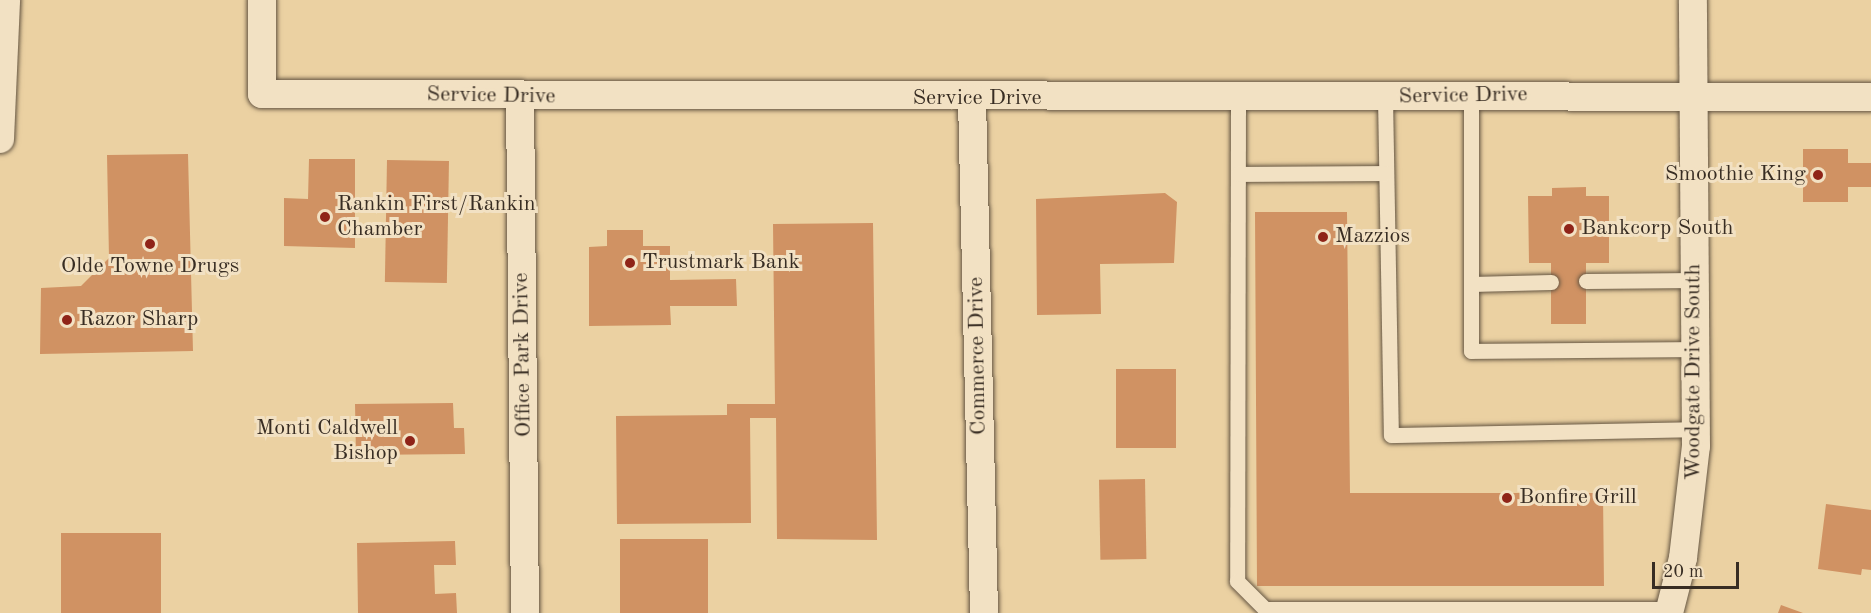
<!DOCTYPE html>
<html>
<head>
<meta charset="utf-8">
<style>
	body { margin:0 }
	#map { position:relative; width:1871px; height:613px; overflow:hidden; background:#ebd1a2; font-family:"Old Standard TT",serif }
	div>[style] { position:absolute }
	.building>* { inset:0; background:#d09263; transform-origin:0 0 }
	.roads { filter:drop-shadow(0 0 2px #655643) drop-shadow(0 0 2px #655643) }
	.lane>* { height:15px; margin:-7.5px; padding:0 7.5px; transform-origin:7.5px; border-radius:7.5px; background:#f2e1c3 }
	.street>* { height:28px; margin:-14px; padding:0 14px; transform-origin:14px; border-radius:14px; background:#f2e1c3 }
	.dots>* { width:16px; height:16px; translate:-50% -50%; box-sizing:border-box; border:3px solid #f2e1c3; border-radius:50% }
	span { translate:-50% -50%; white-space:nowrap; text-align:center; line-height:1.15; -webkit-text-stroke:6px #f2e1c3; paint-order:stroke }
	.street-label { font-size:22px; color:#382d23 }
	.poi-label { font-size:22px; color:#382d23 }
	.right { translate:-100% -50%; text-align:right }
	.left { translate:0 -50%; text-align:left }
	.scale { position:absolute; left:1652px; top:562px; width:87px; height:27px; box-sizing:border-box; border:3px solid #382d23; border-top:0; padding-left:8px; font-size:18px; line-height:21px; white-space:nowrap; color:#382d23; -webkit-text-stroke:4px #f2e1c3; paint-order:stroke }
</style>
</head>
<body>
<div id="map">
	<div class="building">
		<i style="clip-path:polygon(1803px 149px,1848px 149px,1848px 163px,1871px 163px,1871px 187px,1848px 187px,1848px 202px,1803px 202px)"></i>
		<i style="clip-path:polygon(188px 154px,193px 351px,40px 354px,41px 288px,81px 286px,109px 258px,107px 155px)"></i>
		<i style="clip-path:polygon(309px 159px,355px 159px,355px 248px,284px 246px,284px 198px,308px 199px)"></i>
		<i style="left:387px;top:160px;width:62px;height:122px;rotate:1deg"></i>
		<i style="clip-path:polygon(1586px 187px,1586px 196px,1609px 196px,1609px 263px,1586px 263px,1586px 324px,1551px 324px,1551px 263px,1529px 263px,1528px 196px,1552px 196px,1552px 188px)"></i>
		<i style="clip-path:polygon(1165px 193px,1177px 202px,1174px 263px,1100px 264px,1101px 314px,1037px 315px,1036px 199px)"></i>
		<i style="clip-path:polygon(1255px 212px,1347px 212px,1350px 493px,1603px 493px,1604px 586px,1257px 586px)"></i>
		<i style="clip-path:polygon(873px 223px,877px 540px,777px 539px,776px 418px,750px 418px,751px 523px,617px 524px,616px 416px,727px 415px,727px 404px,775px 404px,773px 224px)"></i>
		<i style="clip-path:polygon(607px 230px,643px 230px,643px 246px,670px 246px,670px 280px,736px 279px,737px 306px,670px 306px,671px 325px,589px 326px,589px 247px,607px 246px)"></i>
		<i style="left:1116px;top:369px;width:60px;height:79px"></i>
		<i style="clip-path:polygon(453px 403px,454px 428px,464px 428px,465px 454px,356px 455px,355px 404px)"></i>
		<i style="left:1145px;top:479px;width:80px;height:46px;rotate:89deg"></i>
		<i style="clip-path:polygon(1826px 504px,1871px 510px,1871px 570px,1862px 569px,1861px 575px,1818px 569px)"></i>
		<i style="left:61px;top:533px;width:100px;height:80px"></i>
		<i style="left:620px;top:539px;width:88px;height:74px"></i>
		<i style="clip-path:polygon(455px 541px,456px 565px,434px 565px,435px 594px,456px 593px,457px 613px,358px 613px,357px 543px)"></i>
		<i style="clip-path:polygon(1781px 605px,1803px 613px,1778px 613px)"></i>
	</div>
	<div class="roads">
		<div class="lane">
			<i style="left:1471px;top:96px;width:255px;rotate:90deg"></i>
			<i style="left:1471px;top:351px;width:225px;rotate:-0.5deg"></i>
			<i style="left:1385px;top:97px;width:338px;rotate:89deg"></i>
			<i style="left:1391px;top:435px;width:305px;rotate:-1.1deg"></i>
			<i style="left:1238px;top:98px;width:483px;rotate:90.1deg"></i>
			<i style="left:1237px;top:581px;width:40px;rotate:45deg"></i>
			<i style="left:1265px;top:609px;width:405px"></i>
			<i style="left:1238px;top:174px;width:148px;rotate:-0.4deg"></i>
			<i style="left:1586px;top:281px;width:109px;rotate:-0.5deg"></i>
			<i style="left:1471px;top:284px;width:80px;rotate:-1.4deg"></i>
		</div>
		<div class="street">
			<i style="left:262px;top:0;width:94px;rotate:90deg"></i>
			<i style="left:262px;top:94px;width:1609px;rotate:0.11deg"></i>
			<i style="left:520px;top:96px;width:517px;rotate:89.45deg"></i>
			<i style="left:972px;top:99px;width:514px;rotate:88.66deg"></i>
			<i style="left:0;top:139px;width:139px;rotate:-87.5deg"></i>
			<i style="left:1669px;top:613px;width:57px;rotate:-75.7deg"></i>
			<i style="left:1683px;top:558px;width:113px;rotate:-83.4deg"></i>
			<i style="left:1696px;top:446px;width:446px;rotate:-90.4deg"></i>
		</div>
	</div>
	<div class="dots">
		<i style="left:1818px;top:175px;background:#8f2418"></i>
		<i style="left:325px;top:217px;background:#8f2418"></i>
		<i style="left:1569px;top:229px;background:#8f2418"></i>
		<i style="left:1323px;top:237px;background:#8f2418"></i>
		<i style="left:150px;top:244px;background:#8f2418"></i>
		<i style="left:630px;top:263px;background:#8f2418"></i>
		<i style="left:67px;top:320px;background:#8f2418"></i>
		<i style="left:410px;top:441px;background:#8f2418"></i>
		<i style="left:1507px;top:498px;background:#8f2418"></i>
	</div>
	<div class="street-label">
		<span style="left:491px;top:96px;rotate:1deg">Service Drive</span>
		<span style="left:1463px;top:96px;rotate:-1deg">Service Drive</span>
		<span style="left:977px;top:99px">Service Drive</span>
		<span style="left:523px;top:355px;rotate:-91deg">Office Park Drive</span>
		<span style="left:978px;top:356px;rotate:-91deg">Commerce Drive</span>
		<span style="left:1694px;top:372px;rotate:-90deg">Woodgate Drive South</span>
	</div>
	<div class="poi-label">
		<span class="right" style="left:1806px;top:175px">Smoothie King</span>
		<span class="left" style="left:337px;top:217px">Rankin First/Rankin<br>Chamber</span>
		<span class="left" style="left:1581px;top:229px">Bankcorp South</span>
		<span class="left" style="left:1335px;top:237px">Mazzios</span>
		<span class="left" style="left:642px;top:263px">Trustmark Bank</span>
		<span style="left:150px;top:267px">Olde Towne Drugs</span>
		<span class="left" style="left:79px;top:320px">Razor Sharp</span>
		<span class="right" style="left:398px;top:441px">Monti Caldwell<br>Bishop</span>
		<span class="left" style="left:1519px;top:498px">Bonfire Grill</span>
	</div>
	<div class="scale">20 m</div>
</div>
</body>
</html>
